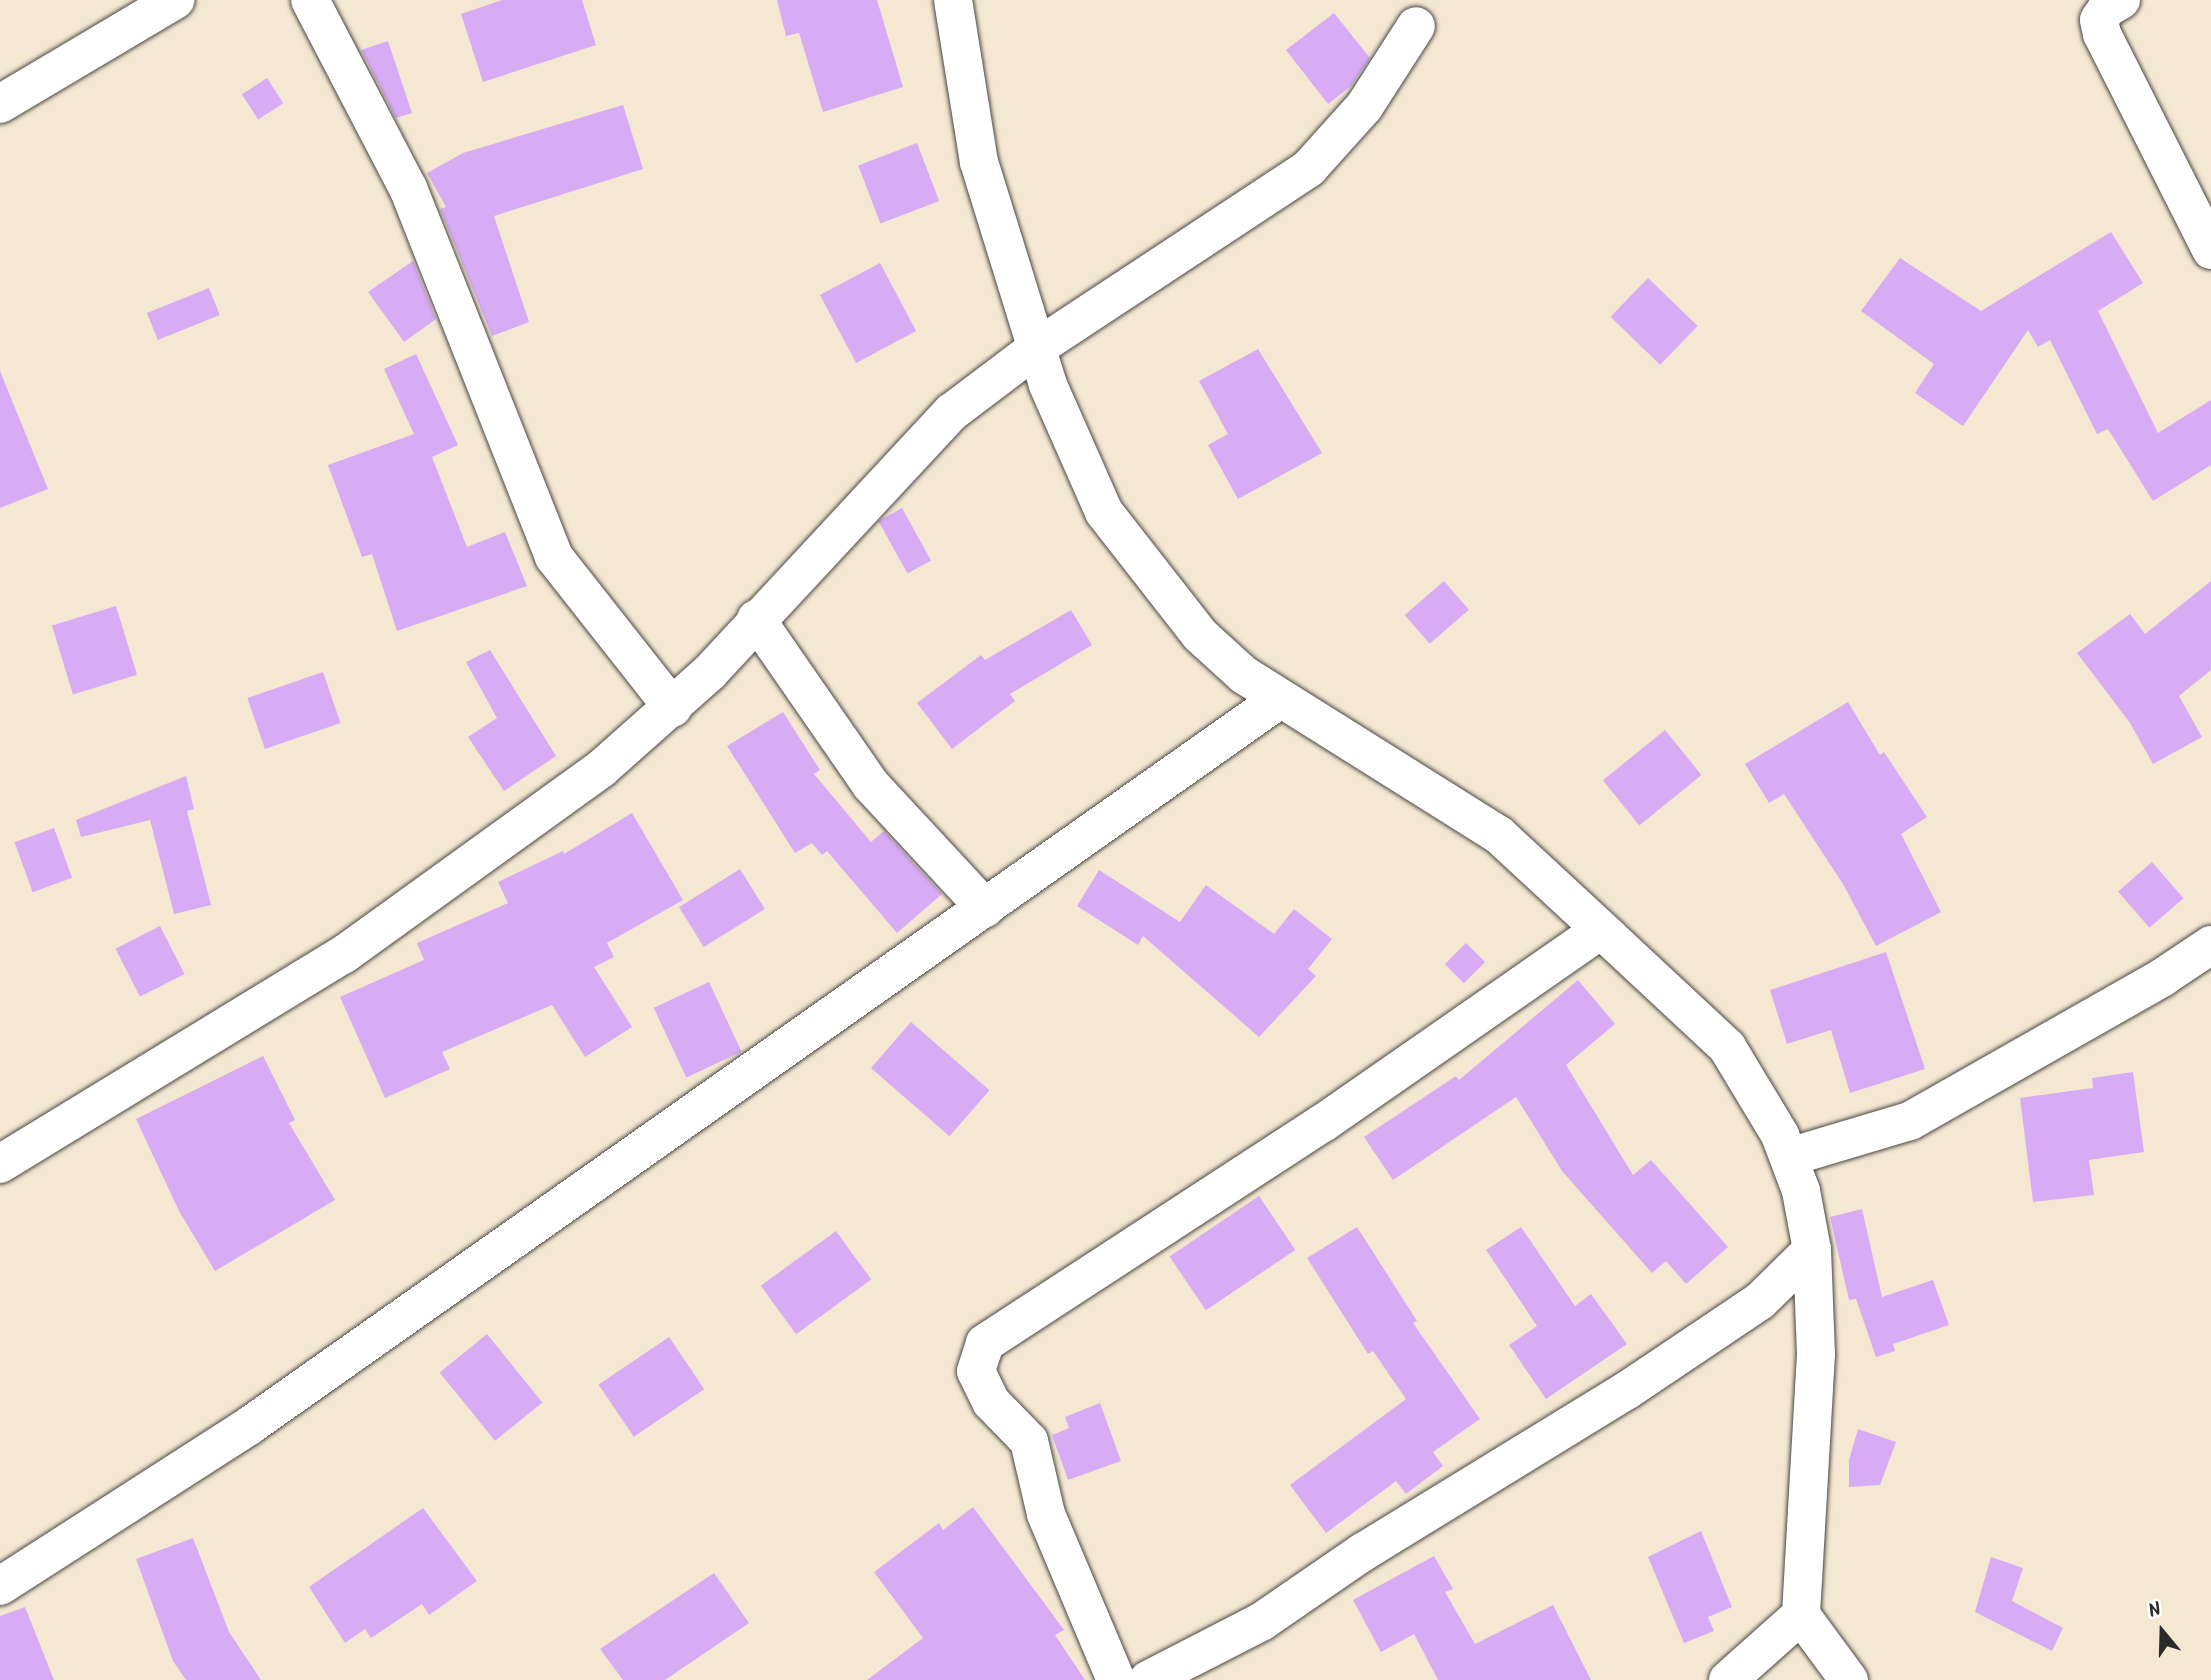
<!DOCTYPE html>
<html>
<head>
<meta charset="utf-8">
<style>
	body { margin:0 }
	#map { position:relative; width:2211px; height:1680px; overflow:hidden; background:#f5e8d3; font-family:Kalam,sans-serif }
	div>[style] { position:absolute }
	.building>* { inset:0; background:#d7acf4; transform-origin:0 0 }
	.roads { filter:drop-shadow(0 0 2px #494744) drop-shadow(0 0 2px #494744) }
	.minor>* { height:38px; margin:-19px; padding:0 19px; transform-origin:19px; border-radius:19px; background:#fff }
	span { translate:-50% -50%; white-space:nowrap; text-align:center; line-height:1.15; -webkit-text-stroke:7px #fff; paint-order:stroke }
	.north { position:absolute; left:2127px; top:1596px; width:70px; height:70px; -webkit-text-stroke:5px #fff; paint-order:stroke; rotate:341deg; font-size:19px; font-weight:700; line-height:28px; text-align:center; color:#2b2b2b }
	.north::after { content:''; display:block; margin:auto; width:24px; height:32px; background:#2b2b2b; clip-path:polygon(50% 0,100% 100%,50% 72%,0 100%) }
</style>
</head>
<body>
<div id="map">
	<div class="building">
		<i style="clip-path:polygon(502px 0,582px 0,596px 45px,483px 82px,461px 14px)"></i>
		<i style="clip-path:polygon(777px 0,877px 0,903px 87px,823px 112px,799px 33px,786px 36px)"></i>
		<i style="clip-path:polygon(1334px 13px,1370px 58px,1351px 86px,1328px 104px,1286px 50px)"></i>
		<i style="clip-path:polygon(388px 41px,412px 113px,396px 118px,361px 50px)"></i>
		<i style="left:267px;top:78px;width:30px;height:30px;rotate:57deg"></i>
		<i style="clip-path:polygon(623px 105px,643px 169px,494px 216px,529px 322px,492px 336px,440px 209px,446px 207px,427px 173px,463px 153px)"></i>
		<i style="left:917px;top:143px;width:62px;height:63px;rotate:69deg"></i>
		<i style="clip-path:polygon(2111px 232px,2143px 283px,2098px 311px,2158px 433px,2211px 400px,2211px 465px,2153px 501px,2108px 429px,2097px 434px,2050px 340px,2038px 347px,2028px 330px,1963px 426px,1915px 393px,1934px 364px,1861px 311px,1900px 258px,1981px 311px)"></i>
		<i style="clip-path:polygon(413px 261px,436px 319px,404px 342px,368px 292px)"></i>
		<i style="left:880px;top:263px;width:77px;height:68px;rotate:62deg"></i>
		<i style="left:1648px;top:278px;width:69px;height:54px;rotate:44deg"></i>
		<i style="left:209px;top:288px;width:29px;height:67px;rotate:68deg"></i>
		<i style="clip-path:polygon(1258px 349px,1322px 453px,1238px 499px,1208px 445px,1228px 434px,1199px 381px)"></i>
		<i style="clip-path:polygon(416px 354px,458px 445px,432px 457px,467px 547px,505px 532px,527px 586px,397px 631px,372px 554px,362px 557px,328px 465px,414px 434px,384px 369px)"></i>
		<i style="clip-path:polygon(0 371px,48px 489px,0 508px)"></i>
		<i style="left:902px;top:508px;width:60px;height:27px;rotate:61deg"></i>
		<i style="left:1444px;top:581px;width:38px;height:52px;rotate:49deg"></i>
		<i style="clip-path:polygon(2211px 581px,2211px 670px,2179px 696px,2202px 737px,2153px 764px,2130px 723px,2077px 653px,2130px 614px,2145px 634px)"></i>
		<i style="left:116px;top:606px;width:72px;height:67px;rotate:73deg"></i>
		<i style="clip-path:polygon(1071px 610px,1092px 645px,1010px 694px,1015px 701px,952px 749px,917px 703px,981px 655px,985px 660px)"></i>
		<i style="clip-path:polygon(490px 650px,556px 756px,504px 791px,468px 737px,497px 718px,466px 662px)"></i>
		<i style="left:323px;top:672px;width:54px;height:80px;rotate:71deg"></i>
		<i style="clip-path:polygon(1848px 702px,1880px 755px,1884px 752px,1927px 817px,1901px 834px,1941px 912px,1876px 946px,1843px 884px,1784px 794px,1769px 803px,1745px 764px)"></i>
		<i style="clip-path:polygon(783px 712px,820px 770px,814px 774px,871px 842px,884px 831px,942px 894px,897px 933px,827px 851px,822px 855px,812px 843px,795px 853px,727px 746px)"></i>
		<i style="left:1665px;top:730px;width:58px;height:80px;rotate:51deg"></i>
		<i style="clip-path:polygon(186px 776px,194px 809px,187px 811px,211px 905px,174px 914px,150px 820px,81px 837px,76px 820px)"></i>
		<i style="clip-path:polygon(632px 813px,683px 900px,607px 943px,614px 957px,594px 967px,632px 1027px,585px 1057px,552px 1005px,442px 1052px,450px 1069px,385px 1098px,340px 997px,424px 960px,417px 943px,508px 903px,498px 882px,563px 851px,564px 854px)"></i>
		<i style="left:54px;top:828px;width:53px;height:42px;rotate:70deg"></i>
		<i style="left:2152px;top:862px;width:48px;height:45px;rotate:49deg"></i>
		<i style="left:740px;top:869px;width:47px;height:72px;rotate:58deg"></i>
		<i style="clip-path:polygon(1099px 870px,1180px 922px,1206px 885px,1274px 934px,1294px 909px,1332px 939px,1308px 969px,1316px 976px,1259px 1037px,1143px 936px,1138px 945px,1077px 906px)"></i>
		<i style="left:160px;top:926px;width:54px;height:50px;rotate:63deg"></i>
		<i style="left:1466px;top:943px;width:27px;height:30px;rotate:45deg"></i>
		<i style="clip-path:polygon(1886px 952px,1925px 1069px,1850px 1093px,1831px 1030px,1787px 1044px,1770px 990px)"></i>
		<i style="clip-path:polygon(1578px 980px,1615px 1024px,1566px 1065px,1633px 1175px,1651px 1160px,1728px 1247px,1686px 1284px,1666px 1261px,1652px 1273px,1562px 1171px,1516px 1097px,1393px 1180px,1364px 1137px,1456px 1076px,1459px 1080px)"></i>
		<i style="left:709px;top:982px;width:77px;height:61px;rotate:65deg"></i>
		<i style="left:911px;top:1022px;width:104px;height:61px;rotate:41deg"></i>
		<i style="clip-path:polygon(263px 1056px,295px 1120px,289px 1123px,335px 1200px,215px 1271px,179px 1211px,136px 1119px)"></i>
		<i style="clip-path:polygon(2133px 1072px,2144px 1152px,2089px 1160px,2094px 1195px,2033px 1202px,2020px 1098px,2093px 1088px,2092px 1078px)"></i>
		<i style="left:1259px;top:1196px;width:65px;height:108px;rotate:56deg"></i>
		<i style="clip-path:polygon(1862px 1209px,1882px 1297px,1933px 1280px,1949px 1325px,1893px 1344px,1895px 1351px,1876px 1357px,1856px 1299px,1849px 1300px,1830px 1217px)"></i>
		<i style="clip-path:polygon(1357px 1227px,1417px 1321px,1413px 1323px,1480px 1419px,1433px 1452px,1443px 1466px,1406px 1494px,1396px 1481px,1326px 1533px,1290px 1485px,1406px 1399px,1373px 1351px,1368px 1354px,1307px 1258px)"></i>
		<i style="clip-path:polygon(1521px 1227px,1575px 1306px,1591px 1294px,1627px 1344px,1546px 1399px,1509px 1345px,1537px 1326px,1486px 1250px)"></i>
		<i style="left:836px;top:1231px;width:60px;height:93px;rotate:54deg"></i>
		<i style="left:487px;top:1334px;width:88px;height:61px;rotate:51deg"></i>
		<i style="left:669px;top:1337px;width:63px;height:85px;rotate:56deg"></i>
		<i style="clip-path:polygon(1100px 1403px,1121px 1461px,1068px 1480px,1052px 1435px,1069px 1428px,1065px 1417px)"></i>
		<i style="clip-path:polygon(1858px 1429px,1896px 1442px,1880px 1485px,1849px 1487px,1849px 1460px)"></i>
		<i style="clip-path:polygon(973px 1507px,1064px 1630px,1055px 1635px,1085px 1680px,867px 1680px,923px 1638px,874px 1572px,939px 1523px,943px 1530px)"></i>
		<i style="clip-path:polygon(423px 1508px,477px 1581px,429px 1615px,422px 1604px,371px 1638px,365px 1629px,345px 1643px,309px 1587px)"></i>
		<i style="clip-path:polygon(1701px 1531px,1732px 1607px,1708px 1617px,1714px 1631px,1684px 1643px,1648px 1557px)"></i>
		<i style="clip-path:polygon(193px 1538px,229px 1632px,261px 1680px,186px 1680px,173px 1661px,136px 1559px)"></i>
		<i style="clip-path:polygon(1434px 1556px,1453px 1589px,1445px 1592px,1475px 1644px,1553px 1605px,1591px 1680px,1438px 1680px,1414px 1634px,1381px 1652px,1353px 1600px)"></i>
		<i style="clip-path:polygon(1991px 1557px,2023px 1568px,2012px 1601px,2063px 1628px,2052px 1651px,1975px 1612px)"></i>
		<i style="clip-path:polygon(714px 1573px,749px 1623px,665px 1680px,623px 1680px,600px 1649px)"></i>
		<i style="clip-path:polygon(25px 1607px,54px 1680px,0 1680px,0 1616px)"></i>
	</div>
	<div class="roads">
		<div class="minor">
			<i style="left:310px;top:0;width:212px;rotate:62.5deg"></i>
			<i style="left:408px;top:188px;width:397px;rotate:68.4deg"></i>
			<i style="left:554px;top:557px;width:192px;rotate:51.8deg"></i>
			<i style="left:953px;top:0;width:164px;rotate:80.9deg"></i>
			<i style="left:979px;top:162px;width:233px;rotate:72.8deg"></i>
			<i style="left:1048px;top:385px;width:139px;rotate:66.2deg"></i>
			<i style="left:1104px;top:512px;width:156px;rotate:52deg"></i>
			<i style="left:1200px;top:635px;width:59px;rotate:42.3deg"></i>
			<i style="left:1244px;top:675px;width:301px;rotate:32.1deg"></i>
			<i style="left:1499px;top:835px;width:149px;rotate:42.8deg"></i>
			<i style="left:1608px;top:936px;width:163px;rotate:43deg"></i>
			<i style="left:1727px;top:1047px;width:103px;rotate:58.9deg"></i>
			<i style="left:1780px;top:1135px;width:60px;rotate:69.4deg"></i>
			<i style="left:1801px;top:1191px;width:60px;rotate:79.4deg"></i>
			<i style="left:1812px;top:1250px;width:104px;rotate:87.8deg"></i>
			<i style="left:1816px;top:1354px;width:261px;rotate:93.3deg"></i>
			<i style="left:1801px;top:1615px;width:81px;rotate:53.6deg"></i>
			<i style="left:2121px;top:0;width:16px;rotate:150deg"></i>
			<i style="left:2107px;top:8px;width:14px;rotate:124deg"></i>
			<i style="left:2099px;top:20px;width:14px;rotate:78deg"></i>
			<i style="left:2102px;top:34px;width:242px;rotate:63.2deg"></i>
			<i style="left:0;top:104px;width:204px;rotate:-30.7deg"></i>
			<i style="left:756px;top:619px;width:202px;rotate:55.3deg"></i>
			<i style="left:871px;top:785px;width:168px;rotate:47.2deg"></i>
			<i style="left:1789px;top:1157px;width:126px;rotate:-16.6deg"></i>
			<i style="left:1910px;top:1121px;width:291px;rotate:-29.6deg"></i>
			<i style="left:2163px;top:977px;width:58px;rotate:-33.7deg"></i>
			<i style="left:0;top:1164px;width:402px;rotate:-31.4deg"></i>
			<i style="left:343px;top:955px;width:319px;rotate:-35.8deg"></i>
			<i style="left:602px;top:768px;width:144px;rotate:-41.6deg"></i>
			<i style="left:710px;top:672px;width:355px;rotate:-47.1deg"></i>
			<i style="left:952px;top:412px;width:108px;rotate:-37.1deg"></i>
			<i style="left:1038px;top:347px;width:325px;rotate:-33.4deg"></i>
			<i style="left:1309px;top:168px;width:82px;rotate:-48deg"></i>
			<i style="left:1364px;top:107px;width:96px;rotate:-57.3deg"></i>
			<i style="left:0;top:1586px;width:296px;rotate:-32.7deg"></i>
			<i style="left:249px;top:1426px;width:1262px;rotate:-35.19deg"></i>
			<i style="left:1116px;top:1680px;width:180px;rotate:-112.9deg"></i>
			<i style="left:1046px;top:1514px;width:75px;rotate:-103.1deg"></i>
			<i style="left:1029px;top:1441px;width:54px;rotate:-134.3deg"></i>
			<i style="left:991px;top:1402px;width:34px;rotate:-116deg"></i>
			<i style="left:976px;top:1371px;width:29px;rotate:-72deg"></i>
			<i style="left:985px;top:1343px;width:403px;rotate:-33.1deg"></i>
			<i style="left:1323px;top:1123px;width:336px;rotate:-34.8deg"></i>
			<i style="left:1148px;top:1680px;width:127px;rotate:-27.2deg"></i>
			<i style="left:1261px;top:1622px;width:124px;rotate:-34.5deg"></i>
			<i style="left:1363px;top:1552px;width:308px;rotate:-31.5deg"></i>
			<i style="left:1626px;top:1391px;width:161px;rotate:-33.9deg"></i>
			<i style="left:1760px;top:1301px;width:73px;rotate:-44.4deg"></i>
			<i style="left:1728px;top:1680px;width:98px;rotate:-41.7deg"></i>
		</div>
	</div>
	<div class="north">N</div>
</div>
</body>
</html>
